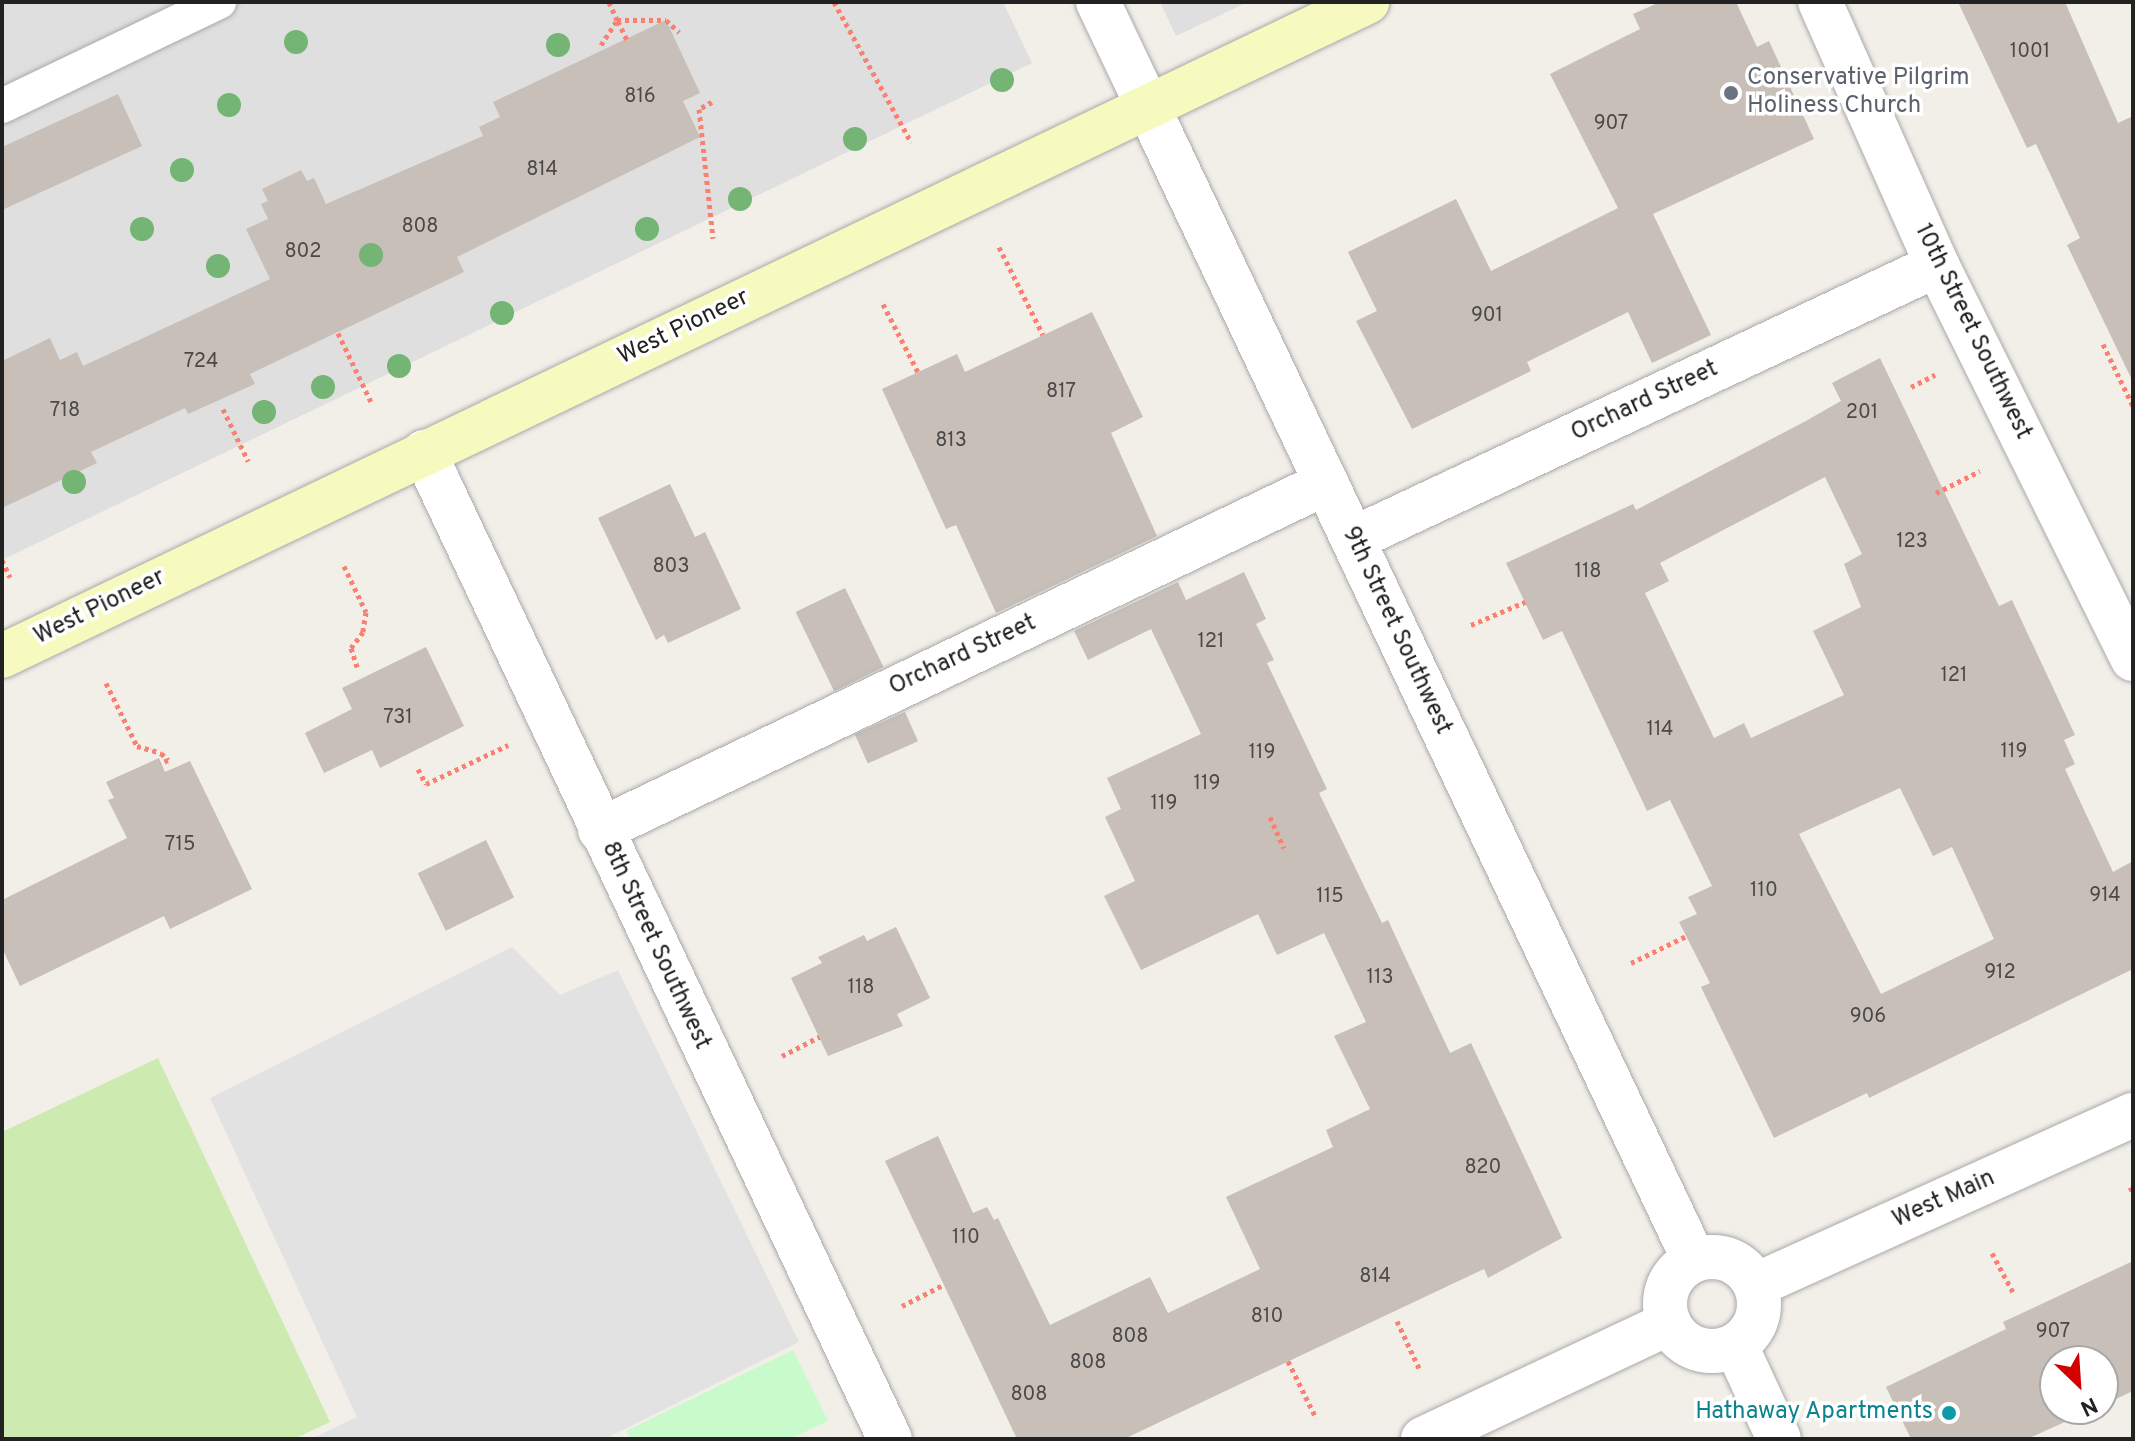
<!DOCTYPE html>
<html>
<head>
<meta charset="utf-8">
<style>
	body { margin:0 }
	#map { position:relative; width:2135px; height:1441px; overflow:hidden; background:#f2efe9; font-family:Overpass,sans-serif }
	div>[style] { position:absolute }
	.residential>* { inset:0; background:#e0dfdf }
	.grass>* { inset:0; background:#cdebb0 }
	.park>* { inset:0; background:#c8facc }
	.parking>* { inset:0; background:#e2e2e2 }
	.building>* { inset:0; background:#c7bfb8; transform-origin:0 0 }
	.path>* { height:5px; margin-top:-2.5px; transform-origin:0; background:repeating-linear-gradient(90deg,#fa8072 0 4px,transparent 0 8px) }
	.roads { filter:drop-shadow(0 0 2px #a9a9a9) drop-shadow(0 0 2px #a9a9a9) }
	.service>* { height:34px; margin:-17px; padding:0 17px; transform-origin:17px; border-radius:17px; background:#fff }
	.minor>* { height:44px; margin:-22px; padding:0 22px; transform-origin:22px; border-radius:22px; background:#fff }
	.minor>.ring { margin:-22px; padding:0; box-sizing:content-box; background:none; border:44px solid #fff; border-radius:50% }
	.tertiary>* { height:44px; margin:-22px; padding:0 22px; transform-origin:22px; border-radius:22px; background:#fff }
	.secondary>* { height:44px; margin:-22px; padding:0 22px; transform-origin:22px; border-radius:22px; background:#f7fabf }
	.trees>* { width:24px; height:24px; margin:-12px; border-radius:50%; background:#74b475 }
	.dots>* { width:22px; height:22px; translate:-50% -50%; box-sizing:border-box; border:4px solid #fff; border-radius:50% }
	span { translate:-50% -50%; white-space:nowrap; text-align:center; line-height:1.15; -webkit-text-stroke:7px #fff; paint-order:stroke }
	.number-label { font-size:20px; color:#4b4948 }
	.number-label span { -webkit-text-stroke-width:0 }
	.worship-label { font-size:24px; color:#5b616d }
	.left { translate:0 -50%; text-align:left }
	.street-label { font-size:24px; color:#222 }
	.culture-label { font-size:24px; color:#0d838f }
	.right { translate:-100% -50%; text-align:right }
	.frame { position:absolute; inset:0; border:4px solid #222; pointer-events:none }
	.north { position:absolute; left:2039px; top:1345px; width:80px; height:80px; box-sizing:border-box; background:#fff; border:2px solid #a7a7a7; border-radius:50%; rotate:155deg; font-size:22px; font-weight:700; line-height:32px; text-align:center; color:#222 }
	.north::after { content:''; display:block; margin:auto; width:28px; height:36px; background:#d40000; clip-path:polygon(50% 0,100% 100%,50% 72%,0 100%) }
</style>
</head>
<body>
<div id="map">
	<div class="residential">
		<i style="clip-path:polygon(2px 2px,1003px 2px,1032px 63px,2px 560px)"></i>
		<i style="clip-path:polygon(1160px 2px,1248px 2px,1176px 36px)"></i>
	</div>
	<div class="grass">
		<i style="clip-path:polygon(158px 1058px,330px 1422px,294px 1439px,2px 1439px,2px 1132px)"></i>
	</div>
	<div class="park">
		<i style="clip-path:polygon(793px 1350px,828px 1421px,790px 1439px,630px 1439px,626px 1431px)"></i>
	</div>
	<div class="parking">
		<i style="clip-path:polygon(512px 947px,560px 995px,618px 970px,799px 1342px,605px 1439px,311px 1439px,357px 1417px,210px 1098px)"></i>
	</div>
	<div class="building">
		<i style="clip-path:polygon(1660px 2px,1736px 2px,1757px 47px,1769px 41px,1814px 139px,1653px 214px,1711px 335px,1652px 363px,1628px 312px,1527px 362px,1531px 371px,1412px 429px,1356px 321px,1377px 311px,1348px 252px,1456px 199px,1491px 271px,1618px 208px,1550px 74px,1640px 29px,1633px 14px)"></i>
		<i style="clip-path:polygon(1958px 2px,2065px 2px,2118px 123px,2133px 116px,2133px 382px,2067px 245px,2080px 238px,2036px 144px,2027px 148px)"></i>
		<i style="clip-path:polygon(666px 20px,700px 93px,683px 101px,700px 137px,457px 257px,464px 272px,250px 374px,255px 384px,188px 414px,185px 408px,91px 452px,97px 463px,2px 508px,2px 361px,50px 338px,60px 360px,77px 352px,83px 366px,270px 279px,246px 229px,268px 219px,261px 204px,268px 201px,262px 189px,301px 170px,307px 181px,314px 178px,326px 204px,483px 136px,479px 127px,500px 117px,493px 102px)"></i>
		<i style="clip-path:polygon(118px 94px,142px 146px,2px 210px,2px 147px)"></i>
		<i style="clip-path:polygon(1092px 312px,1143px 417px,1111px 433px,1157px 536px,996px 613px,956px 525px,946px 529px,882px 389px,957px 354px,965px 372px)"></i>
		<i style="clip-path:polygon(evenodd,1880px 358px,1999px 606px,2012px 600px,2075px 735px,2064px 740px,2075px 764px,2065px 769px,2113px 872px,2133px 861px,2133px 969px,1869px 1098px,1867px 1093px,1774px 1138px,1701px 987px,1710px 983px,1679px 922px,1697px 914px,1688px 897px,1712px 886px,1670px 800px,1647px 811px,1562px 631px,1543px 640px,1506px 563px,1633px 504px,1636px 510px,1804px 422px,1841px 401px,1832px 383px,1880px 358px,1825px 477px,1862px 554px,1844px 564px,1861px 607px,1813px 631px,1844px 695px,1751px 738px,1744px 723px,1714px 738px,1645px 593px,1669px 581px,1660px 563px,1825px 477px,1880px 358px,1900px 788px,1933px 856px,1952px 847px,1994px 939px,1881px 994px,1799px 834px,1900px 788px)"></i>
		<i style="clip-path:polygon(670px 484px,695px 537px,705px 532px,741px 609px,668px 643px,664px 635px,656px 640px,598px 518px)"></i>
		<i style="clip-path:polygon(1244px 572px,1266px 619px,1256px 624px,1274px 660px,1267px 663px,1327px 789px,1319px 793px,1382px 923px,1388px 920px,1394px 933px,1450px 1053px,1471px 1043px,1562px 1238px,1488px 1278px,1484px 1269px,1124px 1439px,1017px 1439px,885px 1161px,938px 1136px,973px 1213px,987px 1207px,994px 1220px,998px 1218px,1050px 1325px,1150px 1277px,1168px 1313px,1260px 1269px,1226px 1197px,1333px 1147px,1326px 1130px,1370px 1109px,1334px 1036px,1366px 1022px,1324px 933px,1277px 955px,1258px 914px,1141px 970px,1104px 896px,1135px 881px,1105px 817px,1121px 809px,1107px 778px,1201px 734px,1151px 629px,1088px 660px,1074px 631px,1178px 582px,1186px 600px)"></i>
		<i style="left:845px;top:588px;width:88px;height:55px;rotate:64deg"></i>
		<i style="clip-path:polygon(426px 647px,464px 726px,380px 768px,372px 750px,324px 773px,305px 733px,352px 709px,342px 688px)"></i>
		<i style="left:905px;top:712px;width:32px;height:55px;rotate:66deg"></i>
		<i style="clip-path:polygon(159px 758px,165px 772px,190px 761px,252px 889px,170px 929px,164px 916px,20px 986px,2px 948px,2px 900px,127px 838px,108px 800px,114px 798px,106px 782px)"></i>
		<i style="left:486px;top:840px;width:64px;height:76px;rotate:64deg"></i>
		<i style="clip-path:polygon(896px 927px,930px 998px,897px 1014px,903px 1026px,828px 1056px,791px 978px,822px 963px,818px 957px,864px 935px,867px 941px)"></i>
		<i style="clip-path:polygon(2133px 1261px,2133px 1391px,2103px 1405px,2103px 1361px,2055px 1361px,2055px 1409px,2094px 1409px,2027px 1439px,1911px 1439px,1886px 1387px,2006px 1329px,2003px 1322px)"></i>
	</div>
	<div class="path">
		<i style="left:609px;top:2px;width:20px;rotate:66deg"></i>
		<i style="left:617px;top:20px;width:49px"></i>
		<i style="left:666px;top:20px;width:18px;rotate:43deg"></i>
		<i style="left:834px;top:2px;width:160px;rotate:61.2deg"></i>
		<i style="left:618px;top:21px;width:21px;rotate:65deg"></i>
		<i style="left:601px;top:45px;width:30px;rotate:-57deg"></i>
		<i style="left:712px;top:102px;width:15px;rotate:152deg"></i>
		<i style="left:699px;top:109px;width:130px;rotate:83.8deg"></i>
		<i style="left:999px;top:247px;width:98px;rotate:63.4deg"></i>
		<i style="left:883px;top:304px;width:76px;rotate:62.8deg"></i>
		<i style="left:338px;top:333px;width:76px;rotate:64.4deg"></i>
		<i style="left:2103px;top:344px;width:69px;rotate:64.2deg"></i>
		<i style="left:1911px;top:387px;width:27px;rotate:-27deg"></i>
		<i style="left:223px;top:409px;width:58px;rotate:64.3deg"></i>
		<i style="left:1936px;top:493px;width:49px;rotate:-26.6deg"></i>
		<i style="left:2px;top:560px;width:19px;rotate:65deg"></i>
		<i style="left:344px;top:566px;width:51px;rotate:64.4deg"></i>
		<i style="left:366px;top:612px;width:20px;rotate:99deg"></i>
		<i style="left:363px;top:632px;width:20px;rotate:127deg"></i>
		<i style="left:351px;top:648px;width:22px;rotate:72deg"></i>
		<i style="left:1471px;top:625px;width:59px;rotate:-23.1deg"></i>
		<i style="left:106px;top:683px;width:70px;rotate:63.8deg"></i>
		<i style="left:137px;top:746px;width:25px;rotate:16deg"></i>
		<i style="left:161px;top:753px;width:10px;rotate:45deg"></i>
		<i style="left:168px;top:760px;width:8px;rotate:157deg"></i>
		<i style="left:418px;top:769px;width:17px;rotate:62deg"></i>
		<i style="left:426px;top:784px;width:91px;rotate:-25.4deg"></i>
		<i style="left:1270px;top:817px;width:34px;rotate:66deg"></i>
		<i style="left:1631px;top:963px;width:61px;rotate:-26.1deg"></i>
		<i style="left:782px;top:1056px;width:42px;rotate:-27.2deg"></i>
		<i style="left:2130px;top:1187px;width:6px;rotate:59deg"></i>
		<i style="left:1992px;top:1253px;width:47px;rotate:61.8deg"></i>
		<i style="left:902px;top:1306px;width:46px;rotate:-27.1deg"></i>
		<i style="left:1397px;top:1321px;width:52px;rotate:64.9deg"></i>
		<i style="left:1288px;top:1361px;width:64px;rotate:63.8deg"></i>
	</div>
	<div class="roads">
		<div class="service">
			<i style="left:2px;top:106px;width:241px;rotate:-25.6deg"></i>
		</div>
		<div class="minor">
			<i style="left:1820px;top:2px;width:288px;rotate:66deg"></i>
			<i style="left:1937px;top:265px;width:440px;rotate:63.6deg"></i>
			<i style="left:1148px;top:107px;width:1276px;rotate:64.66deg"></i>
			<i style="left:424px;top:452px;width:1091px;rotate:64.73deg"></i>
			<i style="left:1353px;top:539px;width:645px;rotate:-25.13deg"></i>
			<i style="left:600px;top:830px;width:805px;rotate:-25.55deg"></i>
			<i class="ring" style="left:1665px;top:1257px;width:50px;height:50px"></i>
			<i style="left:1756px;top:1285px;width:414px;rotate:-24.3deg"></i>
			<i style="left:1736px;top:1346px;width:102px;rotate:65.2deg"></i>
			<i style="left:1423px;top:1439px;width:272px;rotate:-25.2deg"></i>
		</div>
		<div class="tertiary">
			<i style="left:1098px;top:2px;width:116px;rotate:64.5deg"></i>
		</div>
		<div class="secondary">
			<i style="left:2px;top:656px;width:1514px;rotate:-25.6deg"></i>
		</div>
	</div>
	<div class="trees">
		<i style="left:296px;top:42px"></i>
		<i style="left:558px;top:45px"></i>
		<i style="left:1002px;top:80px"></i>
		<i style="left:229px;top:105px"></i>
		<i style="left:855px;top:139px"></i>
		<i style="left:182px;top:170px"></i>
		<i style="left:740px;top:199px"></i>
		<i style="left:142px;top:229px"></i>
		<i style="left:647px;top:229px"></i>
		<i style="left:371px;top:255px"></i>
		<i style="left:218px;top:266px"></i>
		<i style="left:502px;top:313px"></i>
		<i style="left:399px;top:366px"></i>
		<i style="left:323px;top:387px"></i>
		<i style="left:264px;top:412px"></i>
		<i style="left:74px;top:482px"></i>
	</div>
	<div class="dots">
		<i style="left:1731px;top:93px;background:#6b7280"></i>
		<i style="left:1949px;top:1413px;background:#0f9aa8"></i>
	</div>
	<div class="number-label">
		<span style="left:2030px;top:52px">1001</span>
		<span style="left:640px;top:97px">816</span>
		<span style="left:1611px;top:124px">907</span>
		<span style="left:542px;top:170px">814</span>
		<span style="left:420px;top:227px">808</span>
		<span style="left:303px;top:252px">802</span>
		<span style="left:1487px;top:316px">901</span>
		<span style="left:201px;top:362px">724</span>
		<span style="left:1061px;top:392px">817</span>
		<span style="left:65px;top:411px">718</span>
		<span style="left:1862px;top:413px">201</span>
		<span style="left:951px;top:441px">813</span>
		<span style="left:1912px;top:542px">123</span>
		<span style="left:671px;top:567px">803</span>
		<span style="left:1588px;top:572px">118</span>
		<span style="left:1211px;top:642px">121</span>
		<span style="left:1954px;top:676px">121</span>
		<span style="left:398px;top:718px">731</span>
		<span style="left:1660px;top:730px">114</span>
		<span style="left:2014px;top:752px">119</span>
		<span style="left:1262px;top:753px">119</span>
		<span style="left:1207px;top:784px">119</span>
		<span style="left:1164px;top:804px">119</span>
		<span style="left:180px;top:845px">715</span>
		<span style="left:1764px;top:891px">110</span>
		<span style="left:2105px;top:896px">914</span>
		<span style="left:1330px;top:897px">115</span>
		<span style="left:2000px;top:973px">912</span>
		<span style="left:1380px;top:978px">113</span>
		<span style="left:861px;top:988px">118</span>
		<span style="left:1868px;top:1017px">906</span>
		<span style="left:1483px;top:1168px">820</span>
		<span style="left:966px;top:1238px">110</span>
		<span style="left:1375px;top:1277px">814</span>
		<span style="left:1267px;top:1317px">810</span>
		<span style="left:2053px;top:1332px">907</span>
		<span style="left:1130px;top:1337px">808</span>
		<span style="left:1088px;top:1363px">808</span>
		<span style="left:1029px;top:1395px">808</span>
	</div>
	<div class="worship-label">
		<span class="left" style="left:1747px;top:93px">Conservative Pilgrim<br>Holiness Church</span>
	</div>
	<div class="street-label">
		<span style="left:684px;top:328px;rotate:-26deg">West Pioneer</span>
		<span style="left:1972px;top:332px;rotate:64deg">10th Street Southwest</span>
		<span style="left:1645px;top:402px;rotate:-25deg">Orchard Street</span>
		<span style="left:100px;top:608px;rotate:-26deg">West Pioneer</span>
		<span style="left:1396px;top:631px;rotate:65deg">9th Street Southwest</span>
		<span style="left:963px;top:656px;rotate:-25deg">Orchard Street</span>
		<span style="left:655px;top:946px;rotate:65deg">8th Street Southwest</span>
		<span style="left:1944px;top:1200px;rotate:-24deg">West Main</span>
	</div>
	<div class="culture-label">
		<span class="right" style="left:1933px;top:1413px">Hathaway Apartments</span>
	</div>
	<div class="frame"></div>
	<div class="north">N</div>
</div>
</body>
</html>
